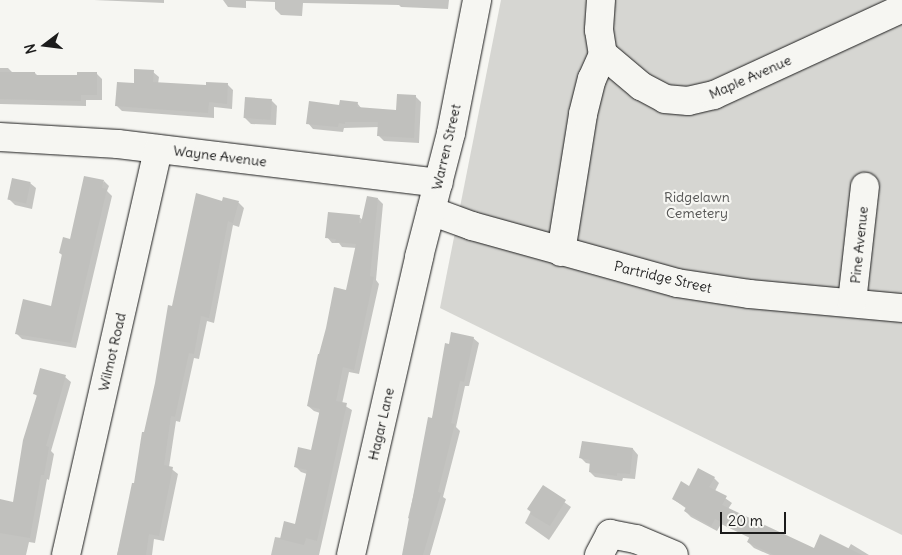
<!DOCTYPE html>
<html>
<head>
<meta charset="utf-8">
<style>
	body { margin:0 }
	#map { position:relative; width:902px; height:555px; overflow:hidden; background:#f6f6f2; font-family:Delius,sans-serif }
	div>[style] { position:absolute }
	.green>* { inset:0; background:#d6d6d2 }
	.shadow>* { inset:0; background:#0003 }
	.building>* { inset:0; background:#c0c0bd; transform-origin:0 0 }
	.roads { filter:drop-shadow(0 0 1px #1c1c1c) drop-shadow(0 0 1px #1c1c1c) }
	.minor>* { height:28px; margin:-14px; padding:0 14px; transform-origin:14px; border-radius:14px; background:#f6f6f2 }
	span { translate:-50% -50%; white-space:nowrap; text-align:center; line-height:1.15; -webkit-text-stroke:4.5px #f6f6f2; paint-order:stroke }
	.street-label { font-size:14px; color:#1c1c1c }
	.park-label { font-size:14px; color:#545453 }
	.north { position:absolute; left:20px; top:20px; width:50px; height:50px; -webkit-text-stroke:4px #f6f6f2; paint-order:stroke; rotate:255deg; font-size:14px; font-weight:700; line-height:20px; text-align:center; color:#1c1c1c }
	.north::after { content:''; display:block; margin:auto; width:18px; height:22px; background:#1c1c1c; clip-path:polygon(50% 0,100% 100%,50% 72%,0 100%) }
	.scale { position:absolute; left:720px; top:512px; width:66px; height:22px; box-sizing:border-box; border:2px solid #1c1c1c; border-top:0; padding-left:6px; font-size:15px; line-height:18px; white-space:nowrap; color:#1c1c1c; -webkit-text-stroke:4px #f6f6f2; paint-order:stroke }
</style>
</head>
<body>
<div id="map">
	<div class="green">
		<i style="clip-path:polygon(501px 0,902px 0,902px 535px,440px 308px)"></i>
	</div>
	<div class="shadow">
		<i style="clip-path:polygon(94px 0,164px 0,164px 3px)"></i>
		<i style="clip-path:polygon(223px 0,449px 0,448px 9px,401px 7px,399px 5px,303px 3px,302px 16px,281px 15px,275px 9px,275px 2px,246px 1px,246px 8px,228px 7px)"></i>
		<i style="clip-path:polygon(0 68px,8px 68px,13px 73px,35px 73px,38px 76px,78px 77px,97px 74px,102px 79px,102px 100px,86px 100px,86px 106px,0 104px)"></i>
		<i style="clip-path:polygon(153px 72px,159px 77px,158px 84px,207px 87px,228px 85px,233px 90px,232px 109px,214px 107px,214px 118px,122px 111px,117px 106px,135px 85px)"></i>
		<i style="clip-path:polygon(415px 96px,421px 102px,419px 143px,384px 141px,379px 136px,379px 127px,344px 128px,343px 132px,313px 129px,308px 123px,340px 106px,357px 103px,362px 109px,397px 111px)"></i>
		<i style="clip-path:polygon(272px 101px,277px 106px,276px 125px,251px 124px,245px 118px)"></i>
		<i style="clip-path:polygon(104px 181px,109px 186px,107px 191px,112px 196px,76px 348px,22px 339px,16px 333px,52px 307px,63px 256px,60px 253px,71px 241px)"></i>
		<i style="clip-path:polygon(30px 183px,36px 188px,32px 209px,15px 205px,9px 199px)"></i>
		<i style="clip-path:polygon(197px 195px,222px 202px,224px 198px,239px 203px,244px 208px,239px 227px,233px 225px,214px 323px,207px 321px,199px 359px,194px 358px,180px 422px,176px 421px,169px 467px,178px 474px,164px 541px,154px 539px,152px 555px,117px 555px,135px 485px)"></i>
		<i style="clip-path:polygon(378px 199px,383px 204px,376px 280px,379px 284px,359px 374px,349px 372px,342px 404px,352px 410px,319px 555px,271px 555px,275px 537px,281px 538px,296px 526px,307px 474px,301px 472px,295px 466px,312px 451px,320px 413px,314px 411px,308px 406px,347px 291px,357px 248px,342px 247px,339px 243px,332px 243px,327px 237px,359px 217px,363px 220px)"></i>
		<i style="clip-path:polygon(473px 338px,479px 343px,469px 386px,465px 386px,456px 427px,460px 431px,443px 497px,446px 499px,430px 555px,403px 555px,411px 520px,408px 518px,450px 345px)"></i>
		<i style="clip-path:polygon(65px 377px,71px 382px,51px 451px,54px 454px,49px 480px,47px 479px,35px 543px,29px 542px,26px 555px,0 555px,0 501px,14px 503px,38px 397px,34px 393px)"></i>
		<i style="clip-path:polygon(633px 449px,638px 455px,635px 479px,623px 478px,622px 481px,595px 477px,590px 472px,591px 464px,586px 463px,581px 458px)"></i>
		<i style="clip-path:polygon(714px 478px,719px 483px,715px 491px,732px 503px,728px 509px,796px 555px,770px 555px,754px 548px,748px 542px,750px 538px,721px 524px,717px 531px,691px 517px,685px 511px,687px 509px,673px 499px,690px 487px)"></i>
		<i style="clip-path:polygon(543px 487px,571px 507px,549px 540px,525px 523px)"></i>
		<i style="clip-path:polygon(851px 544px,869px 555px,811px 555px,848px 549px)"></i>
	</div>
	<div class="building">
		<i style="clip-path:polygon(134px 69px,154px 70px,153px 82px,206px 85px,206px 82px,228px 83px,227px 104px,209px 102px,208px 113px,115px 106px,117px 82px,134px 83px)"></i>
		<i style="clip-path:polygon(0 72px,35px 72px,35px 75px,77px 75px,77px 72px,97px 72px,97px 95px,81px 95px,81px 101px,0 99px)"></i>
		<i style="clip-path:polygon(397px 94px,416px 95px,414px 138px,377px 136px,378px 122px,345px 122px,345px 124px,339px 123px,338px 127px,306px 124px,309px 101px,339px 105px,340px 100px,358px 102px,357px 107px,396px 110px)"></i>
		<i style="left:245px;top:97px;width:27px;height:21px;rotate:4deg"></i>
		<i style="clip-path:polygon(84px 176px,104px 180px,102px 188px,107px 189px,71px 343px,15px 334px,23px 299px,51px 306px,62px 254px,59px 253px,63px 237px,70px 239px)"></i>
		<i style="left:12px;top:178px;width:19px;height:22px;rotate:12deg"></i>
		<i style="clip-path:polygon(196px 193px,222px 201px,223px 197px,239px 201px,233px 223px,228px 221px,209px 318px,201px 316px,194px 354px,189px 353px,175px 417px,171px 416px,164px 465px,173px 467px,159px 536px,149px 534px,146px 555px,117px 555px,132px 483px,134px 483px,142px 432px,144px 432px,155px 383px,168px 305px,172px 306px)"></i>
		<i style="clip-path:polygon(367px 196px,378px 198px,370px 276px,374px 277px,354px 370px,343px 367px,336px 401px,347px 403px,317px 541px,306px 538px,304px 545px,280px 539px,284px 521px,295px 524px,307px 470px,294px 467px,298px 447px,311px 450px,320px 409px,307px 406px,318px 354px,319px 354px,326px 328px,334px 287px,346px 290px,356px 244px,335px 242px,336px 239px,325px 238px,328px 212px,360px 215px,359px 223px,361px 223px)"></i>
		<i style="clip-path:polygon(451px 332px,474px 337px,464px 382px,460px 381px,451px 423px,455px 424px,438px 492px,441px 493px,423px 555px,402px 555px,428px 417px,432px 418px,445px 343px,449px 344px)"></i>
		<i style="clip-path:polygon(40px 368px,66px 375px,46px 446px,49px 447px,44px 475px,41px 475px,30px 538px,0 533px,0 499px,13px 502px,23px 440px,37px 395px,33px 394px)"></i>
		<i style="clip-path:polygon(582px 441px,633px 448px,630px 474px,617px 473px,617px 476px,589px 472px,590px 460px,579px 458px)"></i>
		<i style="clip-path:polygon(698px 468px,715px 477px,709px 487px,727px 496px,722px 505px,814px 548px,820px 534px,862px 555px,774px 555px,747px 542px,750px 536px,715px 519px,711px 526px,684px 511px,686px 507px,672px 499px,681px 481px,689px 486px)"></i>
		<i style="clip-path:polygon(543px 485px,566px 500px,550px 526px,530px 514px,531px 512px,527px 509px)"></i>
	</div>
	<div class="roads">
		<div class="minor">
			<i style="left:601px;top:0;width:30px;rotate:94deg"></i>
			<i style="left:599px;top:30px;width:24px;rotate:81deg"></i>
			<i style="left:0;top:137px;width:118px;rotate:3.4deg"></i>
			<i style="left:118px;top:144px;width:323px;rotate:6.9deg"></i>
			<i style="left:431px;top:211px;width:44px;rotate:20.1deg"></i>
			<i style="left:472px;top:226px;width:213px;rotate:15.5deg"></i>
			<i style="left:677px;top:283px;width:74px;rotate:8.6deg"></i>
			<i style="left:750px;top:294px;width:153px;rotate:5.3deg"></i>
			<i style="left:561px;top:252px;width:140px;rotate:-80.9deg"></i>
			<i style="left:583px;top:114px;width:36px;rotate:-76deg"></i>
			<i style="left:592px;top:79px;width:27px;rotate:-66deg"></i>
			<i style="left:603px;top:54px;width:50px;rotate:40.1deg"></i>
			<i style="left:641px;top:86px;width:27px;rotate:28deg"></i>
			<i style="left:665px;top:99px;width:23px;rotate:5deg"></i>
			<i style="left:688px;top:101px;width:27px;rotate:-13deg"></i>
			<i style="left:714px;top:95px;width:204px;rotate:-24.7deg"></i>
			<i style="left:852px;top:302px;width:116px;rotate:-83.6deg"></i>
			<i style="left:66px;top:555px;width:416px;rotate:-77.2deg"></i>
			<i style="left:351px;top:555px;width:306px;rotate:-77.1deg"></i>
			<i style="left:419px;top:257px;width:128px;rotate:-75.5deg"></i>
			<i style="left:451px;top:133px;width:136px;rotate:-78.9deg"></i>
			<i style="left:599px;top:555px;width:24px;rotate:-62deg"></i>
			<i style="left:610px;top:534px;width:26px;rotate:11deg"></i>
			<i style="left:636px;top:539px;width:41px;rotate:22.8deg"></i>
		</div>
	</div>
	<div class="street-label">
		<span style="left:750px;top:77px;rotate:-24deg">Maple Avenue</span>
		<span style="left:446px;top:147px;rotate:-77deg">Warren Street</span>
		<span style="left:220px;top:156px;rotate:7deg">Wayne Avenue</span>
		<span style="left:859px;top:245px;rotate:-84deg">Pine Avenue</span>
		<span style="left:663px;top:277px;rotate:13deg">Partridge Street</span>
		<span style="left:112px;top:352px;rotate:-77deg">Wilmot Road</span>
		<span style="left:381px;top:424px;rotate:-77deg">Hagar Lane</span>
	</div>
	<div class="park-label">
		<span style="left:697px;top:205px">Ridgelawn<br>Cemetery</span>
	</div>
	<div class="north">N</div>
	<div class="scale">20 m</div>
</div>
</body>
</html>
